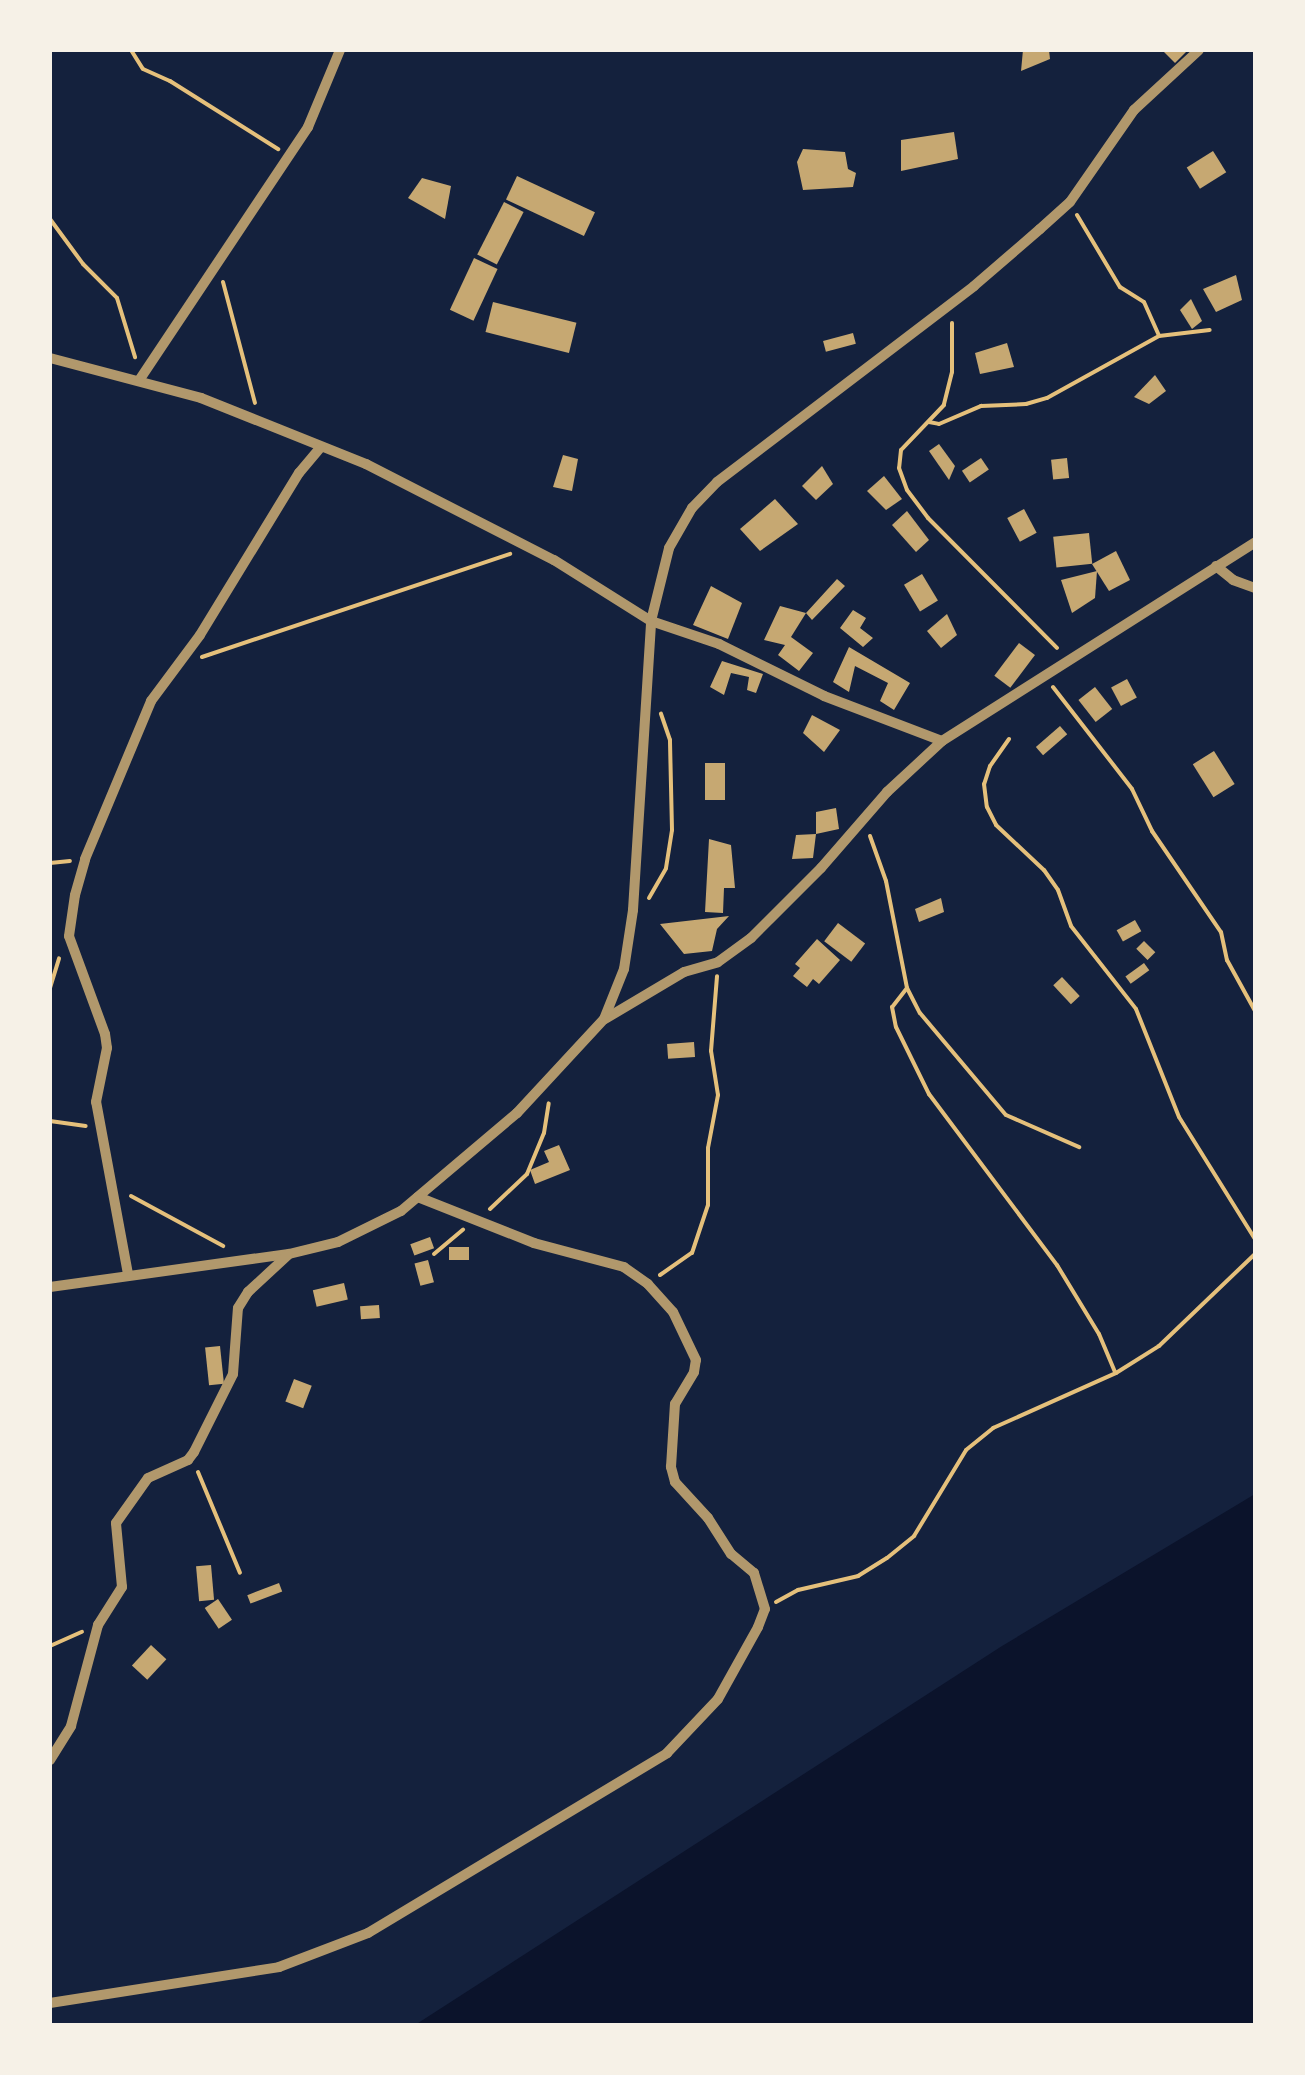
<!DOCTYPE html>
<html>
<head>
<meta charset="utf-8">
<style>
	body { margin:0 }
	#map { position:relative; width:1305px; height:2075px; overflow:hidden; background:#14213d; font-family:Commissioner,sans-serif }
	div>[style] { position:absolute }
	.water>* { inset:0; background:#0b132b }
	.building>* { inset:0; background:#c6a872; transform-origin:0 0 }
	.path>* { height:4px; margin:-2px; padding:0 2px; transform-origin:2px; border-radius:2px; background:#e5c07b }
	.minor>* { height:10px; margin:-5px; padding:0 5px; transform-origin:5px; border-radius:5px; background:#b1986c }
	span { translate:-50% -50%; white-space:nowrap; text-align:center; line-height:1.15; -webkit-text-stroke:8px #f6f1e7; paint-order:stroke }
	.frame { position:absolute; inset:0; border:52px solid #f6f1e7; pointer-events:none }
</style>
</head>
<body>
<div id="map">
	<div class="water">
		<i style="clip-path:polygon(1255px 1494px,1255px 2025px,415px 2025px,1002px 1646px)"></i>
	</div>
	<div class="building">
		<i style="clip-path:polygon(1023px 50px,1049px 50px,1050px 59px,1021px 71px)"></i>
		<i style="clip-path:polygon(1162px 50px,1188px 50px,1175px 63px)"></i>
		<i style="clip-path:polygon(954px 132px,958px 159px,901px 171px,901px 140px)"></i>
		<i style="clip-path:polygon(803px 149px,845px 152px,848px 169px,856px 173px,853px 187px,803px 190px,797px 162px)"></i>
		<i style="left:1213px;top:151px;width:25px;height:31px;rotate:58deg"></i>
		<i style="left:517px;top:176px;width:86px;height:26px;rotate:25deg"></i>
		<i style="clip-path:polygon(422px 178px,451px 186px,445px 219px,408px 198px)"></i>
		<i style="left:504px;top:202px;width:22px;height:59px;rotate:27deg"></i>
		<i style="left:474px;top:258px;width:26px;height:57px;rotate:25deg"></i>
		<i style="clip-path:polygon(1236px 275px,1242px 300px,1216px 312px,1203px 289px)"></i>
		<i style="clip-path:polygon(1191px 299px,1202px 321px,1192px 329px,1180px 310px)"></i>
		<i style="left:493px;top:302px;width:86px;height:31px;rotate:14deg"></i>
		<i style="left:853px;top:333px;width:11px;height:31px;rotate:75deg"></i>
		<i style="clip-path:polygon(1007px 343px,1014px 367px,980px 374px,975px 353px)"></i>
		<i style="clip-path:polygon(1155px 375px,1166px 391px,1149px 404px,1134px 397px)"></i>
		<i style="clip-path:polygon(939px 444px,955px 466px,949px 480px,929px 451px)"></i>
		<i style="clip-path:polygon(563px 455px,578px 459px,572px 491px,553px 487px)"></i>
		<i style="left:981px;top:458px;width:14px;height:23px;rotate:56deg"></i>
		<i style="left:1067px;top:458px;width:20px;height:16px;rotate:84deg"></i>
		<i style="clip-path:polygon(822px 466px,833px 484px,816px 500px,802px 486px)"></i>
		<i style="clip-path:polygon(884px 476px,902px 499px,886px 510px,867px 491px)"></i>
		<i style="clip-path:polygon(775px 499px,798px 524px,760px 551px,740px 529px)"></i>
		<i style="left:1024px;top:509px;width:27px;height:19px;rotate:62deg"></i>
		<i style="clip-path:polygon(907px 511px,929px 540px,916px 552px,892px 525px)"></i>
		<i style="left:1089px;top:533px;width:31px;height:36px;rotate:84deg"></i>
		<i style="clip-path:polygon(1116px 551px,1130px 580px,1109px 591px,1092px 564px)"></i>
		<i style="clip-path:polygon(1097px 571px,1095px 598px,1072px 613px,1061px 580px)"></i>
		<i style="left:922px;top:574px;width:31px;height:21px;rotate:59deg"></i>
		<i style="clip-path:polygon(837px 579px,845px 586px,812px 620px,806px 613px,791px 637px,813px 653px,799px 671px,778px 655px,785px 645px,764px 640px,780px 606px,806px 613px)"></i>
		<i style="clip-path:polygon(711px 586px,742px 603px,728px 639px,693px 625px)"></i>
		<i style="clip-path:polygon(853px 610px,866px 618px,860px 628px,873px 638px,863px 647px,840px 628px)"></i>
		<i style="clip-path:polygon(947px 614px,957px 635px,941px 648px,927px 631px)"></i>
		<i style="left:1019px;top:643px;width:20px;height:41px;rotate:37deg"></i>
		<i style="clip-path:polygon(849px 647px,910px 683px,894px 710px,880px 701px,888px 683px,855px 666px,849px 692px,833px 682px)"></i>
		<i style="clip-path:polygon(722px 661px,763px 674px,756px 693px,747px 690px,749px 677px,731px 673px,724px 695px,710px 687px)"></i>
		<i style="left:1127px;top:679px;width:21px;height:18px;rotate:62deg"></i>
		<i style="left:1095px;top:687px;width:28px;height:21px;rotate:52deg"></i>
		<i style="clip-path:polygon(812px 715px,840px 730px,824px 752px,803px 733px)"></i>
		<i style="left:1060px;top:726px;width:11px;height:32px;rotate:49deg"></i>
		<i style="left:1214px;top:751px;width:39px;height:25px;rotate:58deg"></i>
		<i style="left:705px;top:763px;width:20px;height:37px"></i>
		<i style="clip-path:polygon(836px 808px,839px 829px,816px 834px,816px 812px)"></i>
		<i style="clip-path:polygon(816px 834px,813px 858px,792px 859px,796px 835px)"></i>
		<i style="clip-path:polygon(709px 839px,731px 845px,735px 888px,724px 888px,723px 913px,705px 912px)"></i>
		<i style="clip-path:polygon(941px 898px,944px 912px,919px 922px,915px 909px)"></i>
		<i style="clip-path:polygon(729px 916px,717px 929px,712px 951px,684px 954px,660px 924px)"></i>
		<i style="left:1135px;top:920px;width:13px;height:21px;rotate:61deg"></i>
		<i style="left:838px;top:923px;width:34px;height:23px;rotate:37deg"></i>
		<i style="clip-path:polygon(817px 939px,840px 960px,819px 984px,813px 979px,807px 987px,793px 976px,800px 968px,795px 964px)"></i>
		<i style="left:1144px;top:941px;width:16px;height:11px;rotate:45deg"></i>
		<i style="left:1144px;top:963px;width:9px;height:23px;rotate:54deg"></i>
		<i style="left:1062px;top:977px;width:26px;height:12px;rotate:47deg"></i>
		<i style="left:694px;top:1042px;width:15px;height:27px;rotate:86deg"></i>
		<i style="clip-path:polygon(559px 1145px,570px 1170px,535px 1184px,530px 1170px,549px 1162px,544px 1151px)"></i>
		<i style="left:430px;top:1237px;width:12px;height:21px;rotate:70deg"></i>
		<i style="left:449px;top:1247px;width:20px;height:13px"></i>
		<i style="left:428px;top:1260px;width:23px;height:14px;rotate:75deg"></i>
		<i style="left:344px;top:1283px;width:17px;height:32px;rotate:77deg"></i>
		<i style="left:379px;top:1305px;width:13px;height:19px;rotate:86deg"></i>
		<i style="left:220px;top:1346px;width:38px;height:15px;rotate:84deg"></i>
		<i style="left:294px;top:1379px;width:19px;height:24px;rotate:21deg"></i>
		<i style="left:211px;top:1565px;width:35px;height:15px;rotate:85deg"></i>
		<i style="left:279px;top:1583px;width:9px;height:34px;rotate:69deg"></i>
		<i style="left:218px;top:1599px;width:25px;height:16px;rotate:56deg"></i>
		<i style="left:151px;top:1645px;width:21px;height:28px;rotate:43deg"></i>
	</div>
	<div class="path">
		<i style="left:131px;top:50px;width:22px;rotate:58deg"></i>
		<i style="left:143px;top:69px;width:30px;rotate:24deg"></i>
		<i style="left:170px;top:81px;width:128px;rotate:32.2deg"></i>
		<i style="left:1077px;top:215px;width:84px;rotate:59.2deg"></i>
		<i style="left:1120px;top:287px;width:28px;rotate:32deg"></i>
		<i style="left:1144px;top:302px;width:37px;rotate:66deg"></i>
		<i style="left:50px;top:219px;width:56px;rotate:53.7deg"></i>
		<i style="left:83px;top:264px;width:48px;rotate:45deg"></i>
		<i style="left:117px;top:298px;width:62px;rotate:73deg"></i>
		<i style="left:223px;top:282px;width:125px;rotate:75.2deg"></i>
		<i style="left:952px;top:323px;width:49px;rotate:90deg"></i>
		<i style="left:952px;top:372px;width:34px;rotate:104deg"></i>
		<i style="left:944px;top:405px;width:62px;rotate:133.7deg"></i>
		<i style="left:901px;top:450px;width:18px;rotate:96deg"></i>
		<i style="left:899px;top:468px;width:23px;rotate:70deg"></i>
		<i style="left:907px;top:490px;width:35px;rotate:53deg"></i>
		<i style="left:928px;top:518px;width:183px;rotate:45.2deg"></i>
		<i style="left:929px;top:422px;width:10px;rotate:11deg"></i>
		<i style="left:939px;top:424px;width:46px;rotate:-23.2deg"></i>
		<i style="left:981px;top:406px;width:45px;rotate:-2.5deg"></i>
		<i style="left:1026px;top:404px;width:22px;rotate:-16deg"></i>
		<i style="left:1047px;top:398px;width:128px;rotate:-29deg"></i>
		<i style="left:1159px;top:336px;width:51px;rotate:-6.7deg"></i>
		<i style="left:202px;top:657px;width:325px;rotate:-18.5deg"></i>
		<i style="left:1053px;top:687px;width:129px;rotate:52.2deg"></i>
		<i style="left:1132px;top:789px;width:47px;rotate:64.5deg"></i>
		<i style="left:1152px;top:831px;width:122px;rotate:55.7deg"></i>
		<i style="left:1221px;top:932px;width:29px;rotate:78deg"></i>
		<i style="left:1227px;top:960px;width:58px;rotate:61.2deg"></i>
		<i style="left:1009px;top:739px;width:33px;rotate:125deg"></i>
		<i style="left:990px;top:766px;width:19px;rotate:108deg"></i>
		<i style="left:984px;top:784px;width:23px;rotate:83deg"></i>
		<i style="left:987px;top:807px;width:20px;rotate:63deg"></i>
		<i style="left:996px;top:825px;width:66px;rotate:43.2deg"></i>
		<i style="left:1044px;top:870px;width:24px;rotate:55deg"></i>
		<i style="left:1058px;top:890px;width:38px;rotate:70deg"></i>
		<i style="left:1071px;top:926px;width:105px;rotate:51.9deg"></i>
		<i style="left:1136px;top:1009px;width:116px;rotate:68.3deg"></i>
		<i style="left:1179px;top:1117px;width:144px;rotate:58.1deg"></i>
		<i style="left:870px;top:836px;width:48px;rotate:70.4deg"></i>
		<i style="left:886px;top:881px;width:109px;rotate:78.9deg"></i>
		<i style="left:907px;top:988px;width:28px;rotate:63deg"></i>
		<i style="left:920px;top:1013px;width:133px;rotate:49.9deg"></i>
		<i style="left:1006px;top:1115px;width:80px;rotate:23.7deg"></i>
		<i style="left:50px;top:863px;width:20px;rotate:-6deg"></i>
		<i style="left:649px;top:898px;width:34px;rotate:-60deg"></i>
		<i style="left:666px;top:868px;width:38px;rotate:-81deg"></i>
		<i style="left:672px;top:830px;width:90px;rotate:-91.3deg"></i>
		<i style="left:670px;top:740px;width:28px;rotate:-109deg"></i>
		<i style="left:50px;top:988px;width:31px;rotate:-73deg"></i>
		<i style="left:907px;top:988px;width:24px;rotate:128deg"></i>
		<i style="left:892px;top:1007px;width:20px;rotate:79deg"></i>
		<i style="left:896px;top:1027px;width:75px;rotate:63.8deg"></i>
		<i style="left:929px;top:1094px;width:214px;rotate:53.2deg"></i>
		<i style="left:1057px;top:1265px;width:81px;rotate:58.7deg"></i>
		<i style="left:1099px;top:1334px;width:41px;rotate:67.2deg"></i>
		<i style="left:50px;top:1121px;width:36px;rotate:8deg"></i>
		<i style="left:131px;top:1196px;width:105px;rotate:28.5deg"></i>
		<i style="left:490px;top:1209px;width:51px;rotate:-43.4deg"></i>
		<i style="left:527px;top:1174px;width:44px;rotate:-67.5deg"></i>
		<i style="left:544px;top:1133px;width:30px;rotate:-81deg"></i>
		<i style="left:434px;top:1254px;width:38px;rotate:-40deg"></i>
		<i style="left:660px;top:1275px;width:39px;rotate:-35deg"></i>
		<i style="left:692px;top:1253px;width:51px;rotate:-71.6deg"></i>
		<i style="left:708px;top:1205px;width:57px;rotate:-90deg"></i>
		<i style="left:708px;top:1148px;width:54px;rotate:-79.3deg"></i>
		<i style="left:718px;top:1095px;width:45px;rotate:-99deg"></i>
		<i style="left:711px;top:1051px;width:75px;rotate:-85.4deg"></i>
		<i style="left:198px;top:1472px;width:109px;rotate:67.4deg"></i>
		<i style="left:776px;top:1602px;width:25px;rotate:-29deg"></i>
		<i style="left:798px;top:1590px;width:62px;rotate:-13.1deg"></i>
		<i style="left:858px;top:1576px;width:34px;rotate:-32deg"></i>
		<i style="left:887px;top:1558px;width:35px;rotate:-39deg"></i>
		<i style="left:914px;top:1536px;width:100px;rotate:-58.8deg"></i>
		<i style="left:966px;top:1450px;width:35px;rotate:-39deg"></i>
		<i style="left:993px;top:1428px;width:135px;rotate:-24.1deg"></i>
		<i style="left:1116px;top:1373px;width:51px;rotate:-32.1deg"></i>
		<i style="left:1159px;top:1346px;width:133px;rotate:-43.8deg"></i>
		<i style="left:50px;top:1646px;width:35px;rotate:-24deg"></i>
	</div>
	<div class="minor">
		<i style="left:50px;top:358px;width:156px;rotate:14.8deg"></i>
		<i style="left:201px;top:398px;width:178px;rotate:21.8deg"></i>
		<i style="left:366px;top:464px;width:211px;rotate:27.1deg"></i>
		<i style="left:554px;top:560px;width:115px;rotate:32.2deg"></i>
		<i style="left:651px;top:621px;width:72px;rotate:18.7deg"></i>
		<i style="left:719px;top:644px;width:117px;rotate:26.3deg"></i>
		<i style="left:824px;top:696px;width:126px;rotate:20.9deg"></i>
		<i style="left:140px;top:379px;width:303px;rotate:-56.3deg"></i>
		<i style="left:308px;top:127px;width:83px;rotate:-67.4deg"></i>
		<i style="left:1216px;top:566px;width:22px;rotate:39deg"></i>
		<i style="left:1233px;top:580px;width:23px;rotate:20deg"></i>
		<i style="left:605px;top:1019px;width:92px;rotate:-30.7deg"></i>
		<i style="left:684px;top:972px;width:35px;rotate:-16deg"></i>
		<i style="left:718px;top:962px;width:41px;rotate:-36deg"></i>
		<i style="left:751px;top:938px;width:99px;rotate:-45deg"></i>
		<i style="left:821px;top:868px;width:101px;rotate:-49deg"></i>
		<i style="left:887px;top:792px;width:75px;rotate:-42.8deg"></i>
		<i style="left:942px;top:741px;width:371px;rotate:-32.4deg"></i>
		<i style="left:128px;top:1274px;width:175px;rotate:-100.5deg"></i>
		<i style="left:96px;top:1102px;width:55px;rotate:-78.5deg"></i>
		<i style="left:107px;top:1048px;width:14px;rotate:-98deg"></i>
		<i style="left:105px;top:1034px;width:104px;rotate:-110.2deg"></i>
		<i style="left:69px;top:936px;width:41px;rotate:-81.7deg"></i>
		<i style="left:75px;top:895px;width:37px;rotate:-74deg"></i>
		<i style="left:85px;top:859px;width:171px;rotate:-67.3deg"></i>
		<i style="left:151px;top:701px;width:82px;rotate:-53.4deg"></i>
		<i style="left:200px;top:635px;width:190px;rotate:-58.6deg"></i>
		<i style="left:299px;top:473px;width:34px;rotate:-50deg"></i>
		<i style="left:50px;top:1287px;width:241px;rotate:-7.9deg"></i>
		<i style="left:289px;top:1254px;width:50px;rotate:-13.8deg"></i>
		<i style="left:338px;top:1242px;width:70px;rotate:-26.2deg"></i>
		<i style="left:401px;top:1211px;width:152px;rotate:-40.2deg"></i>
		<i style="left:517px;top:1113px;width:128px;rotate:-47.2deg"></i>
		<i style="left:604px;top:1019px;width:54px;rotate:-68.2deg"></i>
		<i style="left:624px;top:969px;width:60px;rotate:-81.3deg"></i>
		<i style="left:633px;top:910px;width:290px;rotate:-86.4deg"></i>
		<i style="left:651px;top:621px;width:75px;rotate:-76.1deg"></i>
		<i style="left:669px;top:548px;width:46px;rotate:-60.1deg"></i>
		<i style="left:692px;top:508px;width:36px;rotate:-46deg"></i>
		<i style="left:717px;top:482px;width:323px;rotate:-37.3deg"></i>
		<i style="left:974px;top:286px;width:87px;rotate:-40.8deg"></i>
		<i style="left:1040px;top:229px;width:40px;rotate:-42deg"></i>
		<i style="left:1070px;top:202px;width:112px;rotate:-55.2deg"></i>
		<i style="left:1134px;top:110px;width:88px;rotate:-42.7deg"></i>
		<i style="left:50px;top:1760px;width:40px;rotate:-58deg"></i>
		<i style="left:71px;top:1726px;width:105px;rotate:-75deg"></i>
		<i style="left:98px;top:1625px;width:45px;rotate:-57.7deg"></i>
		<i style="left:122px;top:1587px;width:64px;rotate:-95.4deg"></i>
		<i style="left:116px;top:1523px;width:55px;rotate:-54.6deg"></i>
		<i style="left:148px;top:1478px;width:44px;rotate:-24.2deg"></i>
		<i style="left:188px;top:1460px;width:10px;rotate:-53deg"></i>
		<i style="left:194px;top:1452px;width:87px;rotate:-63.4deg"></i>
		<i style="left:233px;top:1374px;width:66px;rotate:-85.7deg"></i>
		<i style="left:238px;top:1308px;width:19px;rotate:-58deg"></i>
		<i style="left:248px;top:1292px;width:54px;rotate:-42.8deg"></i>
		<i style="left:50px;top:2003px;width:232px;rotate:-8.9deg"></i>
		<i style="left:279px;top:1967px;width:95px;rotate:-20.9deg"></i>
		<i style="left:368px;top:1933px;width:349px;rotate:-31deg"></i>
		<i style="left:667px;top:1753px;width:74px;rotate:-46.6deg"></i>
		<i style="left:718px;top:1699px;width:82px;rotate:-60.9deg"></i>
		<i style="left:758px;top:1627px;width:19px;rotate:-69deg"></i>
		<i style="left:765px;top:1609px;width:38px;rotate:-107deg"></i>
		<i style="left:754px;top:1573px;width:30px;rotate:-140deg"></i>
		<i style="left:731px;top:1554px;width:43px;rotate:-122.6deg"></i>
		<i style="left:708px;top:1518px;width:49px;rotate:-132.5deg"></i>
		<i style="left:675px;top:1482px;width:16px;rotate:-105deg"></i>
		<i style="left:671px;top:1467px;width:63px;rotate:-86.4deg"></i>
		<i style="left:675px;top:1404px;width:37px;rotate:-59deg"></i>
		<i style="left:694px;top:1372px;width:12px;rotate:-81deg"></i>
		<i style="left:696px;top:1360px;width:53px;rotate:-115.6deg"></i>
		<i style="left:673px;top:1312px;width:38px;rotate:-132deg"></i>
		<i style="left:648px;top:1284px;width:29px;rotate:-145deg"></i>
		<i style="left:624px;top:1267px;width:93px;rotate:-165.1deg"></i>
		<i style="left:534px;top:1243px;width:125px;rotate:-158.4deg"></i>
	</div>
	<div class="frame"></div>
</div>
</body>
</html>
